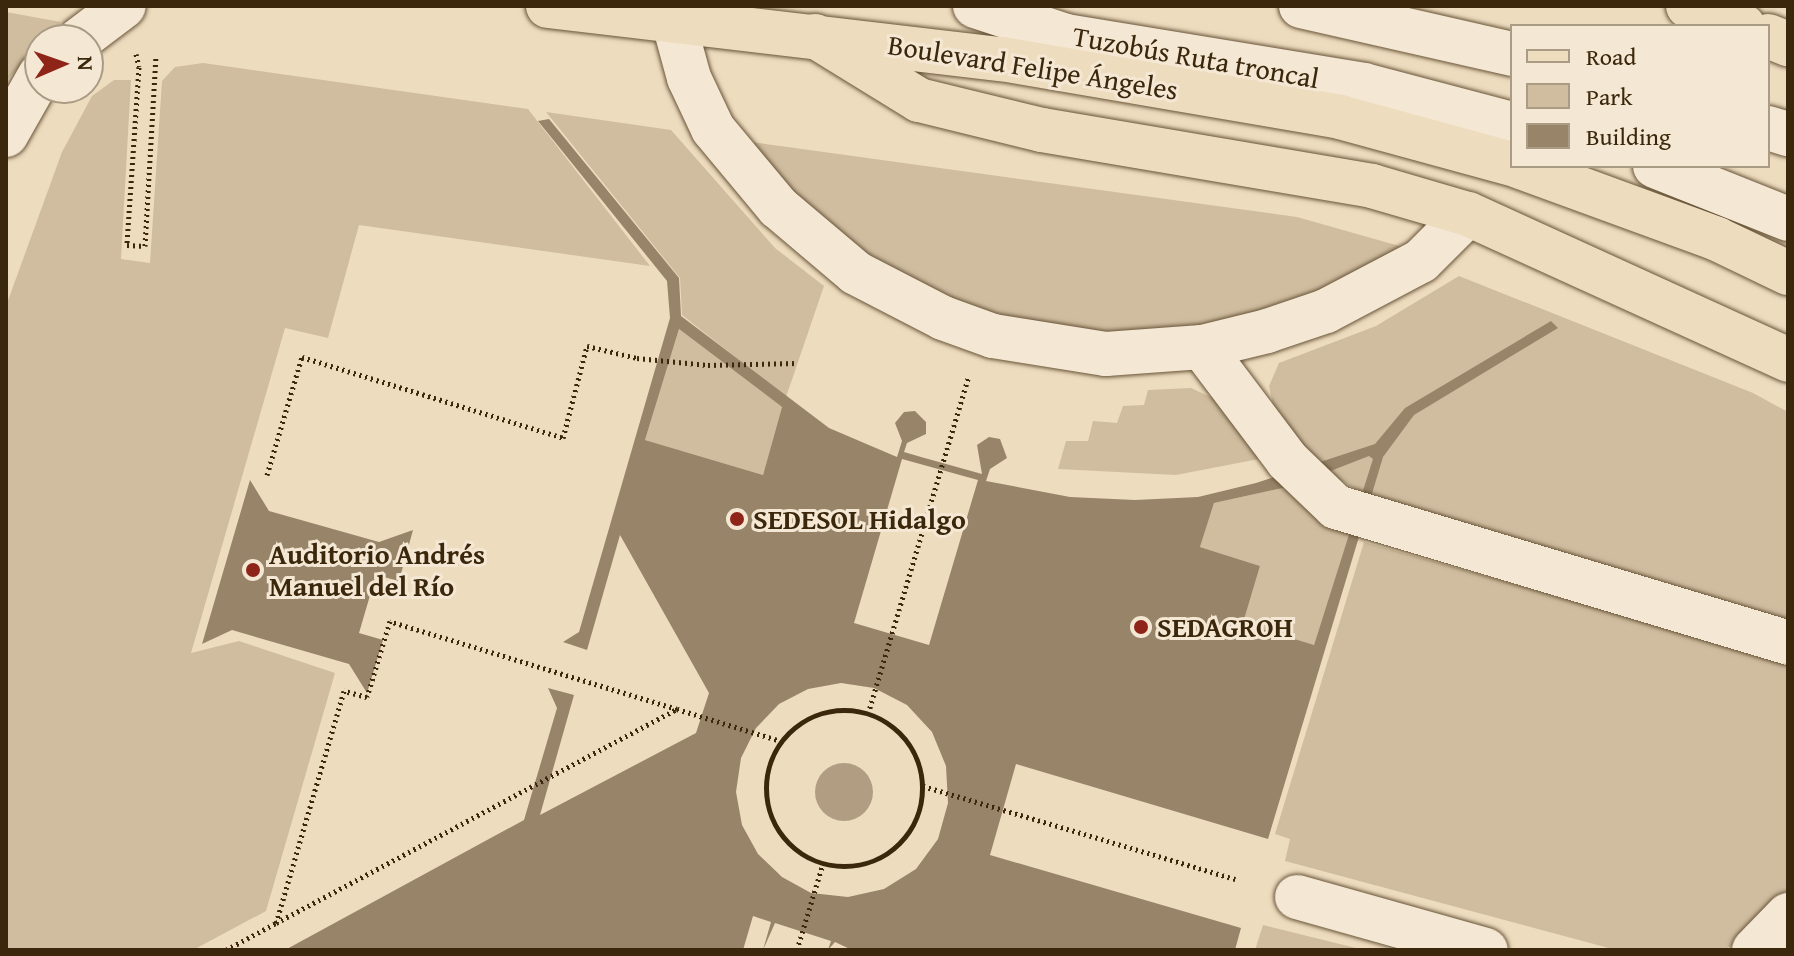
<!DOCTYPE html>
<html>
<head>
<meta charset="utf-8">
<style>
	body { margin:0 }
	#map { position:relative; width:1794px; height:956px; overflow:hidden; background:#eedcbf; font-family:"Gentium Book Plus",serif }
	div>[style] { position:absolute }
	.green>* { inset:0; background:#d0bda0 }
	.water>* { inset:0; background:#b19e82 }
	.round { border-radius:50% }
	.building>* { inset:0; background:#988569 }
	.path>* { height:5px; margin-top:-2.5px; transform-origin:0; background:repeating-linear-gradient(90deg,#3b270b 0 2px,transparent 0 6px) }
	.path>.ring { margin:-2.5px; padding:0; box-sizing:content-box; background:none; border:5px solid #3b270b; border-radius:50% }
	.roads { filter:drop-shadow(0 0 2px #685438) drop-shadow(0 0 2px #685438) }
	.minor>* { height:44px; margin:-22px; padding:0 22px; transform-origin:22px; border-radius:22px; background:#f4e8d5 }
	.major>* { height:44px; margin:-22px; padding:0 22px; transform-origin:22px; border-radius:22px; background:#eedcbf }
	.highway>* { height:44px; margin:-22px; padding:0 22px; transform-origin:22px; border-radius:22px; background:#eedcbf }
	.dots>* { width:22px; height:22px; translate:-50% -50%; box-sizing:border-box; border:4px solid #f4e8d5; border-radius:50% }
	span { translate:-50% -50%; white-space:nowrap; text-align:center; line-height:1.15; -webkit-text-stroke:6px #f4e8d5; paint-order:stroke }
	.street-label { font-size:28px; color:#3b270b }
	.poi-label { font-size:28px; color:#3b270b; font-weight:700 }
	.left { translate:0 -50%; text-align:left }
	.frame { position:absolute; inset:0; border:8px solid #3b270b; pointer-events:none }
	.legend { position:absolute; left:1510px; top:24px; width:260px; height:144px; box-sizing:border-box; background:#f4e8d5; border:2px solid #aa9b84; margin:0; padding:10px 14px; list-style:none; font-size:24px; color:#3b270b }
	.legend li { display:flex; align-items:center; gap:16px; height:40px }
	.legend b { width:40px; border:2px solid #aa9b84 }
	.north { position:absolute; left:24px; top:24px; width:80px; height:80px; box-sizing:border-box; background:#f4e8d5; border:2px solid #aa9b84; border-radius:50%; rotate:88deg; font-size:22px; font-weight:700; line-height:32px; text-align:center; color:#3b270b }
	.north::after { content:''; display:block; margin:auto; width:28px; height:36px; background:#8f2418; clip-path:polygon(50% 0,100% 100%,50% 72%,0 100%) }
</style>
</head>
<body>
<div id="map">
	<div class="green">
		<i style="clip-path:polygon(6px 12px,61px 22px,6px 81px)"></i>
		<i style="clip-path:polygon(203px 63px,528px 109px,650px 266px,359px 225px,328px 338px,285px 328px,191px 653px,239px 641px,335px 673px,266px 911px,193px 950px,6px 950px,6px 306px,62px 152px,92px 96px,114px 80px,131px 80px,121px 259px,150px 263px,162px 81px,175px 67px)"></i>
		<i style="clip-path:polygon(546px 112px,671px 130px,775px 248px,824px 286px,786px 397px,682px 315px,680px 278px)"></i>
		<i style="clip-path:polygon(744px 141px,1297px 217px,1410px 249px,1288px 310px,1197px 332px,1109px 336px,1013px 323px,936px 295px,858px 250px,795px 199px)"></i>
		<i style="clip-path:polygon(1459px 276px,1753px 393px,1788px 412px,1788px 624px,1379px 503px,1337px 478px,1276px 418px,1269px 386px,1279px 363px,1376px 326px)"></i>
		<i style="clip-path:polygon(679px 329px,782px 407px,763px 475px,645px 440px)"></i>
		<i style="clip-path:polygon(1191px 388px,1221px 402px,1264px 458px,1176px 475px,1058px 469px,1066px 441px,1088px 441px,1093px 421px,1117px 423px,1123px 406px,1144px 405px,1148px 390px)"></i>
		<i style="clip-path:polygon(1292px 486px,1350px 534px,1314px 645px,1243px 623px,1260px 566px,1200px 547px,1214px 503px)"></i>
		<i style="clip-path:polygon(1364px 542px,1788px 661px,1788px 889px,1738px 943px,1722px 950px,1616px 950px,1285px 861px,1290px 839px,1275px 834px)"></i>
		<i style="clip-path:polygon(1263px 925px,1364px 950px,1255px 950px)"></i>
	</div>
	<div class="water">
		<i class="round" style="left:815px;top:763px;width:58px;height:58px"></i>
	</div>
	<div class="building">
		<i style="clip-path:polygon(evenodd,549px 119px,679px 278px,681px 316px,829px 428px,897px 457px,902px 441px,895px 423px,904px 412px,915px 411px,926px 422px,926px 434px,907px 443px,904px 452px,921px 457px,982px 474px,977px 445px,989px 437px,1000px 439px,1007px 458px,990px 469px,986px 481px,1070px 497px,1135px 500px,1198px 497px,1256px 483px,1375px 444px,1405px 408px,1551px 321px,1558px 328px,1414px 415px,1383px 457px,1268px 839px,1016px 764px,990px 855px,1241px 928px,1235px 950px,852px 950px,835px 942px,828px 950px,831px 941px,775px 923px,763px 950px,771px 922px,753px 916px,743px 950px,285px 950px,524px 820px,557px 708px,548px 688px,574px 695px,540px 815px,696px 733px,709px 693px,620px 535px,587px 650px,563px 642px,579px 632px,670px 318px,667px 281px,538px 121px,549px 119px,679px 329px,782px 407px,763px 475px,645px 440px,679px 329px,549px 119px,1369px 456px,1373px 459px,1314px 645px,1243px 623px,1260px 566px,1200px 547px,1214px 503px,1292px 486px,1369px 456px,549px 119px,902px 459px,978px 480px,929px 645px,854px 623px,902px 459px,549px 119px,841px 683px,874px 688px,907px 705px,932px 732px,946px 766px,948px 803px,938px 839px,916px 869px,884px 889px,848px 897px,811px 893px,782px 877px,758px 854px,742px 825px,736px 792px,741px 758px,756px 728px,779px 704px,808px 689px,841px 683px)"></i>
		<i style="clip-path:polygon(250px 480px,269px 511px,379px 542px,413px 530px,399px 581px,376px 575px,359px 633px,383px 640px,367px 693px,349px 664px,232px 630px,202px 644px)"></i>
	</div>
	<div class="path">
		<i style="left:136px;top:54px;width:13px;rotate:77deg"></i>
		<i style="left:139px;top:67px;width:178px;rotate:93.9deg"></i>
		<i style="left:127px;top:245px;width:18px;rotate:3deg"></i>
		<i style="left:145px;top:246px;width:189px;rotate:-86.7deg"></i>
		<i style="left:267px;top:475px;width:123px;rotate:-73.5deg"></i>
		<i style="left:302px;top:357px;width:273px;rotate:17.2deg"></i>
		<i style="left:563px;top:438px;width:95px;rotate:-75.4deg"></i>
		<i style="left:587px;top:346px;width:51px;rotate:13.5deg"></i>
		<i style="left:637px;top:358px;width:71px;rotate:5.6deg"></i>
		<i style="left:708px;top:365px;width:90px;rotate:-1.3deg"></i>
		<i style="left:677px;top:709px;width:109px;rotate:17.1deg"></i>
		<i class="ring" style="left:766px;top:710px;width:151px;height:151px"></i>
		<i style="left:868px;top:714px;width:353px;rotate:-73.4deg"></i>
		<i style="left:923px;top:786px;width:326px;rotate:16.6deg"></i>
		<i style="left:226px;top:950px;width:57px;rotate:-28.4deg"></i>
		<i style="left:276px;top:923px;width:455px;rotate:-28.1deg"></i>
		<i style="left:677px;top:709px;width:300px;rotate:-163deg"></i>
		<i style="left:390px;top:621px;width:79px;rotate:106.8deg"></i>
		<i style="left:367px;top:697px;width:24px;rotate:-165deg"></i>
		<i style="left:344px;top:691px;width:242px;rotate:106.3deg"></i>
		<i style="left:797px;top:950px;width:90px;rotate:-73.2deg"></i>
	</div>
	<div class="roads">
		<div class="minor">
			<i style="left:975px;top:6px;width:96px;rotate:18.2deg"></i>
			<i style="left:1066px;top:36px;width:302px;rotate:9.3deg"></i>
			<i style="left:1364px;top:85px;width:153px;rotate:14.8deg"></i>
			<i style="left:1301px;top:6px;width:216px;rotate:12.8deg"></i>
			<i style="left:674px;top:23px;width:57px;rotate:74.7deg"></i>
			<i style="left:689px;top:78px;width:56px;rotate:64.8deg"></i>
			<i style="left:713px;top:129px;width:102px;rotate:50.2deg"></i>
			<i style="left:778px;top:207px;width:102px;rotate:40.2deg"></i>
			<i style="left:856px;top:273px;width:98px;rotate:27.3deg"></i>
			<i style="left:943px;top:318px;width:53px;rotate:19.8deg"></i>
			<i style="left:993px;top:336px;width:114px;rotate:9.1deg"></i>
			<i style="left:1106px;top:354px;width:96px;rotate:-4.2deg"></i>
			<i style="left:1202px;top:347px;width:67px;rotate:-13.8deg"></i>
			<i style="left:1267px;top:331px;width:62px;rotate:-18.7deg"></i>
			<i style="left:1326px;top:311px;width:107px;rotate:-27.8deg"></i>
			<i style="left:1421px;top:261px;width:66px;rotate:-45deg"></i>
			<i style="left:79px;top:40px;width:56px;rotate:-37.1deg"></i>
			<i style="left:1768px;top:128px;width:21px;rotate:17deg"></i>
			<i style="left:6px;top:135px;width:69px;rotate:-60.5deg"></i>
			<i style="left:1655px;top:166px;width:143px;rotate:21.7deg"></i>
			<i style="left:1202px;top:347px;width:141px;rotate:53deg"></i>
			<i style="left:1287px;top:460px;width:68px;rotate:43.8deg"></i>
			<i style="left:1336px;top:507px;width:472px;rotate:16.7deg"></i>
			<i style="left:1297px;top:897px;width:196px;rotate:15.7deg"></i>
			<i style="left:1754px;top:950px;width:49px;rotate:-45.8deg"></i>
		</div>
		<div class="major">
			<i style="left:815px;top:36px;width:122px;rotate:31.6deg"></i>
			<i style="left:919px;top:100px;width:127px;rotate:13.7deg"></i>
			<i style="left:1042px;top:130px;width:335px;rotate:9.6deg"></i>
			<i style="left:1372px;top:186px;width:100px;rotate:16.3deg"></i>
			<i style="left:1468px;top:214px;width:352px;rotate:24.5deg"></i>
		</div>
		<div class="highway">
			<i style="left:548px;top:6px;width:457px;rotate:6.7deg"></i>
			<i style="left:1002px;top:59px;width:343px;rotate:9.7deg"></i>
			<i style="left:1340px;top:117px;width:178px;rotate:15.3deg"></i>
			<i style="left:1688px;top:6px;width:59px;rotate:20deg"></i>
			<i style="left:1768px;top:36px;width:22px;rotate:22deg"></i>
			<i style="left:1518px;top:166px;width:212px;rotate:20.1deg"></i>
			<i style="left:1717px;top:239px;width:79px;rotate:25.6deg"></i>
		</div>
	</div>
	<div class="dots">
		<i style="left:737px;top:519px;background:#8f2418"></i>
		<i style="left:253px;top:570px;background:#8f2418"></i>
		<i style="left:1141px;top:627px;background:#8f2418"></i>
	</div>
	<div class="street-label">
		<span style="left:1196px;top:57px;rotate:10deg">Tuzobús Ruta troncal</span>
		<span style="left:1033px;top:67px;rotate:9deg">Boulevard Felipe Ángeles</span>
	</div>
	<div class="poi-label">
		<span class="left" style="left:753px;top:519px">SEDESOL Hidalgo</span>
		<span class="left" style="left:269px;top:570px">Auditorio Andrés<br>Manuel del Río</span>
		<span class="left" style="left:1157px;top:627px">SEDAGROH</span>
	</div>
	<div class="frame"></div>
	<ul class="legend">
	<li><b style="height:10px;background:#eedcbf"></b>Road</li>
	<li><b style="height:22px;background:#d0bda0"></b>Park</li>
	<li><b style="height:22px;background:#988569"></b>Building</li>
	</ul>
	<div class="north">N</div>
</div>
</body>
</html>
